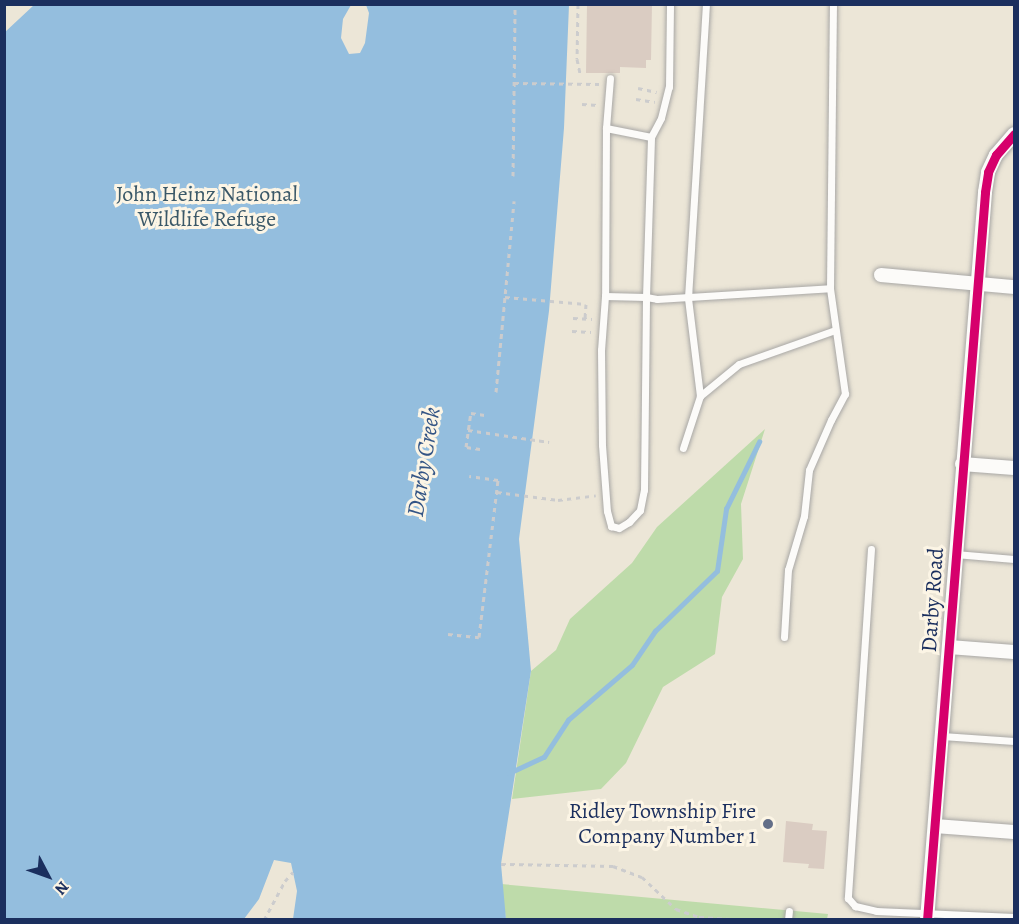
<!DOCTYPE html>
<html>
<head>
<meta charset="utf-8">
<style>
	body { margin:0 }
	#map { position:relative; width:1019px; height:924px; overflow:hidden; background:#ece6d7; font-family:Alegreya,serif }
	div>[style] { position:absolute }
	.green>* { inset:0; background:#bedbaa }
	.water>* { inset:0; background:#94bede }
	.stream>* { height:4.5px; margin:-2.25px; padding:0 2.25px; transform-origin:2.25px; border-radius:2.25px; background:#94bede }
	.building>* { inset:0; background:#daccc2 }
	.path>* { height:3px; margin-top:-1.5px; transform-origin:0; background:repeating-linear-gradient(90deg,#cccccd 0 4.5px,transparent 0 9px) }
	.roads { filter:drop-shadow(0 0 2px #a8a7a5) drop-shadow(0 0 2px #a8a7a5) }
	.lane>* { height:7px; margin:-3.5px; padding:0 3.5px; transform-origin:3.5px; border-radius:3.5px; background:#fcfbf9 }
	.street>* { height:14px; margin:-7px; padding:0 7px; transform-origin:7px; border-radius:7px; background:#fcfbf9 }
	.cycleway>* { height:9px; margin:-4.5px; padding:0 4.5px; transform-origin:4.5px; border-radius:4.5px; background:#d6006c }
	.dots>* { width:16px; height:16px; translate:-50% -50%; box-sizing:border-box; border:3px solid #fcf5e5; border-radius:50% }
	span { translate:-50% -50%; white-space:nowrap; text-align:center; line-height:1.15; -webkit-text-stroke:6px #fcf5e5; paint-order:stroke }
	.park-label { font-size:22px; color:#3a5868 }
	.street-label { font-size:22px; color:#1b2f5e }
	.poi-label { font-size:22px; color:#1b2f5e }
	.right { translate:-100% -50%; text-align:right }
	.water-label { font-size:24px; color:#345585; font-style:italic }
	.frame { position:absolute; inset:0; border:6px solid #1b2f5e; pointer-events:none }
	.north { position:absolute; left:18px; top:846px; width:60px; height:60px; -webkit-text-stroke:4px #fcf5e5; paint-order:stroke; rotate:131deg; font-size:16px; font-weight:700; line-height:24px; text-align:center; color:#1b2f5e }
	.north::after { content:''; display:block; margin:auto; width:21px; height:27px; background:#1b2f5e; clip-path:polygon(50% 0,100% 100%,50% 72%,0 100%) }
</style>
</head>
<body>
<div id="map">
	<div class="green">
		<i style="clip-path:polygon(765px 429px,741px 504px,743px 559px,722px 597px,715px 654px,663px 687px,626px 763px,601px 789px,512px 799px,531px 671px,556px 650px,570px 619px,632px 563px,657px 527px)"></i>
		<i style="clip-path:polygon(501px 884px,828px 914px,827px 919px,506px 919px)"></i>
	</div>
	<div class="water">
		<i style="clip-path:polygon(34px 5px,351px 5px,343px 19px,341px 38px,349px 54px,360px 53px,365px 43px,369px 13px,366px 5px,569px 5px,564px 128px,549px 311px,519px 539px,531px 671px,501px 864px,506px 919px,293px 919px,297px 891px,291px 863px,274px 860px,259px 899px,244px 919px,5px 919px,4px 33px)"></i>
	</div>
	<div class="stream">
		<i style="left:509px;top:773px;width:38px;rotate:-25deg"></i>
		<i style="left:544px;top:757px;width:44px;rotate:-57deg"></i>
		<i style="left:568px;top:720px;width:84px;rotate:-40.7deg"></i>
		<i style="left:632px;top:665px;width:41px;rotate:-55.9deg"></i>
		<i style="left:655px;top:631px;width:86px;rotate:-44.1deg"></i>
		<i style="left:717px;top:571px;width:63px;rotate:-81.7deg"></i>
		<i style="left:726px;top:509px;width:75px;rotate:-63.8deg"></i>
	</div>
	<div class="building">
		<i style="clip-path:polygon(587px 4px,652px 4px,651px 60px,646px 60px,646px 68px,620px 67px,620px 73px,586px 73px)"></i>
		<i style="clip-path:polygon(786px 821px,813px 824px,812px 830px,827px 831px,824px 869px,808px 868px,809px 864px,783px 862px)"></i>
	</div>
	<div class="path">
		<i style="left:578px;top:4px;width:55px;rotate:91deg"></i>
		<i style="left:577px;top:59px;width:14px;rotate:78deg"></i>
		<i style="left:514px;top:83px;width:85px;rotate:0.7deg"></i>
		<i style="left:638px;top:88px;width:19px;rotate:12deg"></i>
		<i style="left:636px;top:99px;width:19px;rotate:9deg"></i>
		<i style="left:582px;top:104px;width:16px;rotate:4deg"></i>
		<i style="left:513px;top:176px;width:172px;rotate:-89.3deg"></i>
		<i style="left:505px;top:297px;width:81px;rotate:4.9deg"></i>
		<i style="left:586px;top:304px;width:15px;rotate:94deg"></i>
		<i style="left:573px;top:318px;width:19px;rotate:3deg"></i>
		<i style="left:572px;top:331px;width:19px;rotate:3deg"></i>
		<i style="left:496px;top:392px;width:192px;rotate:-84.6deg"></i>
		<i style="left:468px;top:430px;width:82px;rotate:8.4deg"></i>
		<i style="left:480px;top:449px;width:14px;rotate:-172deg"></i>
		<i style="left:466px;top:447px;width:34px;rotate:-82deg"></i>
		<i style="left:471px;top:413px;width:14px;rotate:8deg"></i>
		<i style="left:497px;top:492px;width:62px;rotate:7.5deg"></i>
		<i style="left:558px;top:500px;width:38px;rotate:-7deg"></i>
		<i style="left:448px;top:634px;width:31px;rotate:6deg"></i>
		<i style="left:479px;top:637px;width:158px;rotate:-83.1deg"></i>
		<i style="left:498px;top:480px;width:29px;rotate:-172deg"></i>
		<i style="left:501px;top:864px;width:112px;rotate:1deg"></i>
		<i style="left:613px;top:866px;width:31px;rotate:21deg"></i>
		<i style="left:642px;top:877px;width:47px;rotate:43.3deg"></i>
		<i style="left:676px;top:909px;width:24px;rotate:19deg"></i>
		<i style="left:699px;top:917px;width:50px;rotate:3.4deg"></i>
		<i style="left:264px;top:920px;width:44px;rotate:-61.7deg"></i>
		<i style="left:285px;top:881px;width:12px;rotate:-48deg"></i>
	</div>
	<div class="roads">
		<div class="lane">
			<i style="left:606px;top:128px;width:50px;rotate:-85.4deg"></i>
			<i style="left:651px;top:137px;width:46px;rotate:-168.7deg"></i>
			<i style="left:606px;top:128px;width:168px;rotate:90.3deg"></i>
			<i style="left:605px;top:296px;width:41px;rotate:1.4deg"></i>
			<i style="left:646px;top:297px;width:160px;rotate:-88.2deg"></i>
			<i style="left:651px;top:137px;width:21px;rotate:-62deg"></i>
			<i style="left:661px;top:118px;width:32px;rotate:-76deg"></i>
			<i style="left:669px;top:87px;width:83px;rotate:-89.3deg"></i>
			<i style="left:605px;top:296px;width:54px;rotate:94.2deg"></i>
			<i style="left:601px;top:350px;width:95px;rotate:89.4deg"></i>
			<i style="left:602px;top:445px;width:66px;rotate:85.7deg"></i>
			<i style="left:607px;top:511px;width:16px;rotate:75deg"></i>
			<i style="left:611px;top:526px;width:8px;rotate:14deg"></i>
			<i style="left:619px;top:528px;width:12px;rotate:-31deg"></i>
			<i style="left:629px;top:522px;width:16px;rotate:-47deg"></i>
			<i style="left:640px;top:510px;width:20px;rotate:-79deg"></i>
			<i style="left:644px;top:490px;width:193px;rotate:-89.4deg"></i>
			<i style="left:646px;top:297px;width:11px;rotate:10deg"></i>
			<i style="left:657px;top:299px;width:173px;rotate:-3.6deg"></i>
			<i style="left:830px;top:288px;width:284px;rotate:-89.4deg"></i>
			<i style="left:700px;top:396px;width:50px;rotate:-39.4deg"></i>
			<i style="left:739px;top:364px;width:102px;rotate:-19.5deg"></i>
			<i style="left:683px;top:448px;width:55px;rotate:-71.9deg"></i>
			<i style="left:700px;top:396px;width:99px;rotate:-97deg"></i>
			<i style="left:688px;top:298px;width:295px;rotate:-86.5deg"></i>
			<i style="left:871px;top:549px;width:350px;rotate:93.8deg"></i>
			<i style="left:848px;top:898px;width:11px;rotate:49deg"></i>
			<i style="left:855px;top:906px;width:22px;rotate:13deg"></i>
			<i style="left:876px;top:911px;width:138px;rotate:2.5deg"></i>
			<i style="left:955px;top:554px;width:59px;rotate:4.8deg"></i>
			<i style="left:784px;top:637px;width:67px;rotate:-86.6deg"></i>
			<i style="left:788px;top:570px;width:56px;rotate:-73.5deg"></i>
			<i style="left:804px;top:516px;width:46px;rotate:-83.8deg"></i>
			<i style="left:809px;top:470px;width:55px;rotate:-66.3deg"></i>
			<i style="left:831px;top:420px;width:30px;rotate:-62deg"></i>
			<i style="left:845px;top:394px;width:107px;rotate:-98.1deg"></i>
			<i style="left:942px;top:736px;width:72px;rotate:4deg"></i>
			<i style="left:788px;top:920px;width:9px;rotate:-84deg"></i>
		</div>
		<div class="street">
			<i style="left:881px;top:275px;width:134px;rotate:5.2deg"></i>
			<i style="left:962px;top:464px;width:52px;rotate:4.4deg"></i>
			<i style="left:949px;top:647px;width:65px;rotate:4.4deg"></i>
			<i style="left:935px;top:826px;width:79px;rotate:4.3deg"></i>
			<i style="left:927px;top:920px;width:730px;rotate:-85.44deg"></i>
			<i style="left:985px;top:192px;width:20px;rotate:-81deg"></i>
			<i style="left:988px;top:172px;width:19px;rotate:-65deg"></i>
			<i style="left:996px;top:155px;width:28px;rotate:-49deg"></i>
		</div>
	</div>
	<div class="cycleway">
		<i style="left:927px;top:920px;width:730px;rotate:-85.44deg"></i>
		<i style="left:985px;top:192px;width:20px;rotate:-81deg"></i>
		<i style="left:988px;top:172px;width:19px;rotate:-65deg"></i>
		<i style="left:996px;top:155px;width:28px;rotate:-49deg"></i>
	</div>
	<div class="dots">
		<i style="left:768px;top:824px;background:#646f88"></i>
	</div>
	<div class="park-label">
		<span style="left:207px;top:207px">John Heinz National<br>Wildlife Refuge</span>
	</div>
	<div class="street-label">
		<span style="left:933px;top:600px;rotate:-86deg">Darby Road</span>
	</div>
	<div class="poi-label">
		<span class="right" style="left:756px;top:824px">Ridley Township Fire<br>Company Number 1</span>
	</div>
	<div class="water-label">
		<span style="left:424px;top:462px;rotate:-81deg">Darby Creek</span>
	</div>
	<div class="frame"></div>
	<div class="north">N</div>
</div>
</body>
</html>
